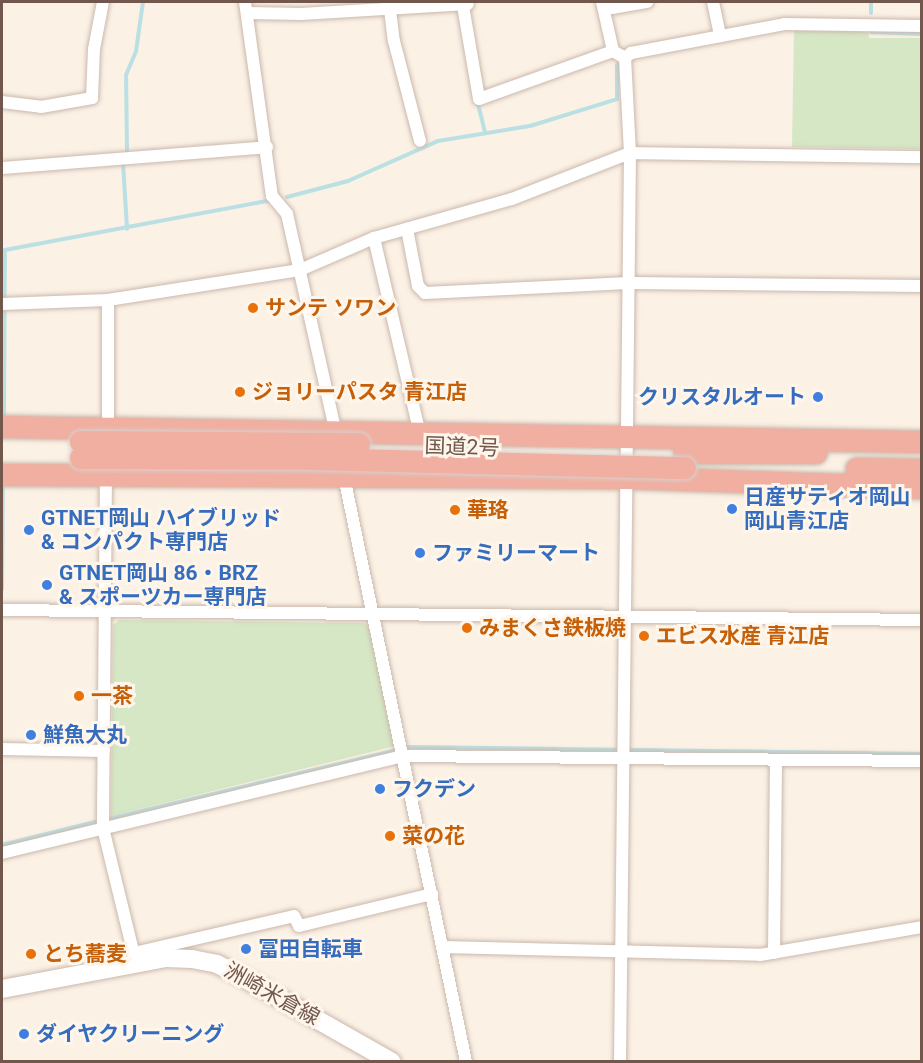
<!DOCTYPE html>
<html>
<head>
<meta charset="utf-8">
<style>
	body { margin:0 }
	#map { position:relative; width:923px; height:1063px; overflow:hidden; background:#fbf1e5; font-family:Roboto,"Noto Sans JP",sans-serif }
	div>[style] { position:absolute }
	.green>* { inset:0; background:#d5e7c5 }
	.stream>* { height:4px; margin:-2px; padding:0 2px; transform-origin:2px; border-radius:2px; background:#bbe0e3 }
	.roads { filter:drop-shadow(0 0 2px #cbb8ac) drop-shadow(0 0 2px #cbb8ac) }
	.street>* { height:12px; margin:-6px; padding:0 6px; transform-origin:6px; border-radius:6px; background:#fff }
	.secondary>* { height:18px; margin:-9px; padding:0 9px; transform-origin:9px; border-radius:9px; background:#fff }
	.highway>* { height:22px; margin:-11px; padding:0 11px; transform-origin:11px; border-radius:11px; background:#f0afa1 }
	.bridges { filter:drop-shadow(0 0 2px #d8d0cd) drop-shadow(0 0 2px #d8d0cd) }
	.highway-bridge>* { height:22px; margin:-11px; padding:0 11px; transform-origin:11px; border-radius:11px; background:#f0afa1 }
	.dots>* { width:16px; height:16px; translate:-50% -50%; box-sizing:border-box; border:3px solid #fef5eb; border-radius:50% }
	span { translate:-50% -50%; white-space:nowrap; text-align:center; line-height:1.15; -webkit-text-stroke:6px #fef5eb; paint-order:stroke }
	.food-label { font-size:21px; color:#c56008; font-weight:700 }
	.left { translate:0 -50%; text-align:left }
	.shop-label { font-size:21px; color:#366cbe; font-weight:700 }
	.right { translate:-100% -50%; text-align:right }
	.street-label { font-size:21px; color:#72574c }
	.frame { position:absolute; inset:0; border:3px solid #72574c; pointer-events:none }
</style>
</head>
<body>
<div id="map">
	<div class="green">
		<i style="clip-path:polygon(794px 30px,868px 31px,869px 38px,921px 38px,921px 149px,792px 147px)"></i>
		<i style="clip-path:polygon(119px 620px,364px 623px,370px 628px,395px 746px,111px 816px,113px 625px)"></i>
	</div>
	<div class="stream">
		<i style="left:871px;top:13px;width:11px;rotate:-90deg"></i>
		<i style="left:871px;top:32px;width:51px;rotate:2.2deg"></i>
		<i style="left:477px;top:100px;width:33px;rotate:76deg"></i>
		<i style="left:127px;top:152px;width:77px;rotate:-90.7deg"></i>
		<i style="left:126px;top:75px;width:26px;rotate:-67deg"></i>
		<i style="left:136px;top:51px;width:49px;rotate:-81.9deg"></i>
		<i style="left:123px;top:163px;width:66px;rotate:86.5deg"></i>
		<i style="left:287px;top:197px;width:63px;rotate:-14.7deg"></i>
		<i style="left:348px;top:181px;width:98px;rotate:-24deg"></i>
		<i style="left:438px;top:141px;width:93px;rotate:-9.3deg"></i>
		<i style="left:530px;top:126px;width:91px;rotate:-17.2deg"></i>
		<i style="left:617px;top:99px;width:34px;rotate:-90deg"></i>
		<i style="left:4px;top:416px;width:166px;rotate:-89.7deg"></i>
		<i style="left:5px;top:250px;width:273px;rotate:-10.6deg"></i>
		<i style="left:2px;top:589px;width:105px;rotate:-89.5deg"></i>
		<i style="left:112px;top:818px;width:305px;rotate:-13.4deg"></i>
		<i style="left:409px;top:747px;width:513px;rotate:0.78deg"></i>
		<i style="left:2px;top:845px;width:96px;rotate:-13.9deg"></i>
	</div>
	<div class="roads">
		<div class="street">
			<i style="left:245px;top:2px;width:196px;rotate:82.1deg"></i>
			<i style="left:272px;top:196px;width:23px;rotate:50deg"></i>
			<i style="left:287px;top:214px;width:229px;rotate:77.4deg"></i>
			<i style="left:602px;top:2px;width:50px;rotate:77.3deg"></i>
			<i style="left:713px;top:2px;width:35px;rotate:78deg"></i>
			<i style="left:463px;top:6px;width:94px;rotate:80.2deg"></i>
			<i style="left:479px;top:99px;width:142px;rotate:-19.7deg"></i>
			<i style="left:613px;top:51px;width:14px;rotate:30deg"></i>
			<i style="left:612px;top:8px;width:36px;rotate:-10deg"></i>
			<i style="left:390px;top:10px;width:31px;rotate:83deg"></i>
			<i style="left:394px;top:41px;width:103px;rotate:75.4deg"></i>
			<i style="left:248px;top:13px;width:53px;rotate:1.1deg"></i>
			<i style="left:301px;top:14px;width:167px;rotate:-3.4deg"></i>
			<i style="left:2px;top:102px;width:39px;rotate:7deg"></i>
			<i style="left:41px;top:107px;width:52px;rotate:-10deg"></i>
			<i style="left:92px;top:98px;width:49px;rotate:-87.7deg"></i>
			<i style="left:94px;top:49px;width:48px;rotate:-79.2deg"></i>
			<i style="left:2px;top:168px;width:266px;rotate:-4.5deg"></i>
			<i style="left:407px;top:229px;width:58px;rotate:79.1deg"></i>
			<i style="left:418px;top:286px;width:10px;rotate:45deg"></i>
			<i style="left:425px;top:293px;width:203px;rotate:-2.8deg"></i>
			<i style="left:628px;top:283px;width:294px;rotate:0.6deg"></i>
			<i style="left:374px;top:238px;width:201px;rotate:76.8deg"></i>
			<i style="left:2px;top:304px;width:106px;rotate:-2.2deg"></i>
			<i style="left:108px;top:300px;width:194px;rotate:-8.9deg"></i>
			<i style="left:300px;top:270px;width:81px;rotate:-23.4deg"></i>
			<i style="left:374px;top:238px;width:143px;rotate:-15.8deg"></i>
			<i style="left:512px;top:199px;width:127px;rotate:-21.3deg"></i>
			<i style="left:630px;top:153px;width:292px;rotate:0.8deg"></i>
			<i style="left:108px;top:434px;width:134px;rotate:-90deg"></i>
			<i style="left:343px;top:472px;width:603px;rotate:78.22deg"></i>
			<i style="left:106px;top:473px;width:355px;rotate:90.5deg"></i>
			<i style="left:103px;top:828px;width:139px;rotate:76.3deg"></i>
			<i style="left:2px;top:610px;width:920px;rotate:0.62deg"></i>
			<i style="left:2px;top:749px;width:102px;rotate:1.1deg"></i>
			<i style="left:2px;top:853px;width:413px;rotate:-13.6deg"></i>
			<i style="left:403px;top:756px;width:519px;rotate:0.55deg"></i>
			<i style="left:443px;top:947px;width:317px;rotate:1.4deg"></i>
			<i style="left:760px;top:955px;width:164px;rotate:-9.8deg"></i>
			<i style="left:134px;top:953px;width:164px;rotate:-13deg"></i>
			<i style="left:294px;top:916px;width:11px;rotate:63deg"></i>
			<i style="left:299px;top:926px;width:137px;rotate:-13.5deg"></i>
			<i style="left:774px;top:953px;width:193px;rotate:-89.4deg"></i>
			<i style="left:620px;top:1062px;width:909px;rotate:-89.37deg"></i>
			<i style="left:630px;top:153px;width:95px;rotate:-93deg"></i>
			<i style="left:625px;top:58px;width:8px;rotate:-40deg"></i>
			<i style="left:631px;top:53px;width:156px;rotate:-10.7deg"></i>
			<i style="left:784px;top:24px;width:138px;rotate:0.8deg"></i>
		</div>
		<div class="secondary">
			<i style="left:2px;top:989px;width:167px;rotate:-10.7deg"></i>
			<i style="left:166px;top:958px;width:26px;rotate:2deg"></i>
			<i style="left:192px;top:959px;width:25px;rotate:11deg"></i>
			<i style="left:217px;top:964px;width:22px;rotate:27deg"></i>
			<i style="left:237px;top:974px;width:178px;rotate:29.6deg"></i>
		</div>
		<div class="highway">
			<i style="left:2px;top:427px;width:920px;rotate:0.93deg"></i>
			<i style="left:685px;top:453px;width:131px"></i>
			<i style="left:857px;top:469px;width:65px;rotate:0.9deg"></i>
			<i style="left:2px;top:475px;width:626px;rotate:0.27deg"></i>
			<i style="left:628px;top:478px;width:294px;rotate:1.9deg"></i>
		</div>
	</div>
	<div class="bridges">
		<div class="highway-bridge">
			<i style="left:81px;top:442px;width:278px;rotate:0.4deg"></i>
			<i style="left:81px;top:458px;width:230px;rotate:0.2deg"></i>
			<i style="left:311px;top:459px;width:374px;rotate:1.4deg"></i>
		</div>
	</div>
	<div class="dots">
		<i style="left:253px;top:308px;background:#e8710a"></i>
		<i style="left:240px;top:392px;background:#e8710a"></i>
		<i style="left:818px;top:397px;background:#3f7fe0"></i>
		<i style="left:732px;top:509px;background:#3f7fe0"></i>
		<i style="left:455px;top:510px;background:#e8710a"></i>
		<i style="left:29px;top:530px;background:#3f7fe0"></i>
		<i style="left:420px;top:553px;background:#3f7fe0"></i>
		<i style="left:47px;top:585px;background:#3f7fe0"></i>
		<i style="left:467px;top:628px;background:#e8710a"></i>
		<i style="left:644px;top:636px;background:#e8710a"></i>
		<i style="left:79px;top:696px;background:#e8710a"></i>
		<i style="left:31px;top:735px;background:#3f7fe0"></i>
		<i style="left:380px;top:789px;background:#3f7fe0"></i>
		<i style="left:390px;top:836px;background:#e8710a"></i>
		<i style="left:246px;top:949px;background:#3f7fe0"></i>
		<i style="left:31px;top:954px;background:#e8710a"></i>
		<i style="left:24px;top:1034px;background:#3f7fe0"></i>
	</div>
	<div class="food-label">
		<span class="left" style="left:265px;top:308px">サンテ ソワン</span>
		<span class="left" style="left:252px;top:392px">ジョリーパスタ 青江店</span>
		<span class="left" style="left:467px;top:510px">華珞</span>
		<span class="left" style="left:479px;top:628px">みまくさ鉄板焼</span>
		<span class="left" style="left:656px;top:636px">エビス水産 青江店</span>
		<span class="left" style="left:91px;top:696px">一茶</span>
		<span class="left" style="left:402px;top:836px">菜の花</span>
		<span class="left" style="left:43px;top:954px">とち蕎麦</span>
	</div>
	<div class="shop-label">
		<span class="right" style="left:806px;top:397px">クリスタルオート</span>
		<span class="left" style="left:744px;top:509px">日産サティオ岡山<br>岡山青江店</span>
		<span class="left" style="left:41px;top:530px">GTNET岡山 ハイブリッド<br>&amp; コンパクト専門店</span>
		<span class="left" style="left:432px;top:553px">ファミリーマート</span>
		<span class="left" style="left:59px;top:585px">GTNET岡山 86・BRZ<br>&amp; スポーツカー専門店</span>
		<span class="left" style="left:43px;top:735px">鮮魚大丸</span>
		<span class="left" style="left:392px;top:789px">フクデン</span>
		<span class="left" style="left:258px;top:949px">冨田自転車</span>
		<span class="left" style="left:36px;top:1034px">ダイヤクリーニング</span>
	</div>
	<div class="street-label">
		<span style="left:462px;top:447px;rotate:2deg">国道2号</span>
		<span style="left:272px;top:994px;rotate:29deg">洲崎米倉線</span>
	</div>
	<div class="frame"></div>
</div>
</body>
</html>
